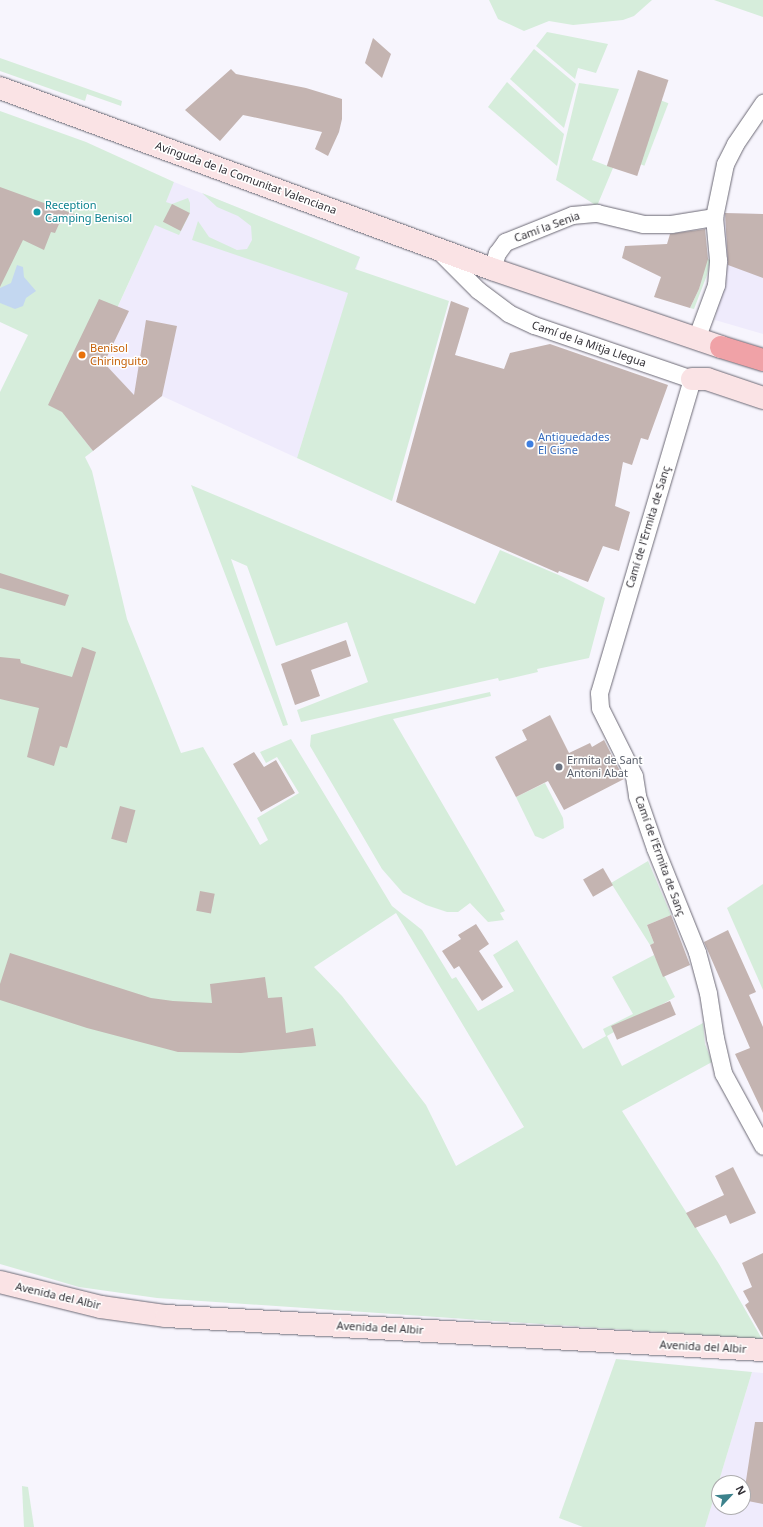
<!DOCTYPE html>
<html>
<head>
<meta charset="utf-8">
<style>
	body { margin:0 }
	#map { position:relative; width:763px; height:1527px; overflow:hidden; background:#f7f5fd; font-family:"Noto Sans",sans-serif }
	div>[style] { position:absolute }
	.built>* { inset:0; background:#efebfc }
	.green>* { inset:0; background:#d6eddb; transform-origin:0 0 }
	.water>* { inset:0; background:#c3d7f0 }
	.building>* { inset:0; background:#c4b4b1; transform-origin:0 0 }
	.roads { filter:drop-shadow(0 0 1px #6c6975) drop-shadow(0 0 1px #6c6975) }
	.street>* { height:17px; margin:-8.5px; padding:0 8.5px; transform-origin:8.5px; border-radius:8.5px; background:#fff }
	.secondary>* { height:22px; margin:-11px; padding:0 11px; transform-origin:11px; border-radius:11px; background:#fae3e5 }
	.highway>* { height:22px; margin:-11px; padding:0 11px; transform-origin:11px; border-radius:11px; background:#f0a2a7 }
	.dots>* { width:11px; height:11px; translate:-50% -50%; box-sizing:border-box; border:2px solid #fff; border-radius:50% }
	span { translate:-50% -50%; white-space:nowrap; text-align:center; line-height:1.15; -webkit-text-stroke:3px #fff; paint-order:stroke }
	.street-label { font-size:11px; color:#312f35 }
	.culture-label { font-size:11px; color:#0d838f }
	.left { translate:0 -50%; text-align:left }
	.food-label { font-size:11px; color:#c56008 }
	.shop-label { font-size:11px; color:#366cbe }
	.worship-label { font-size:11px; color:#5b616d }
	.north { position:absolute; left:711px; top:1475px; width:40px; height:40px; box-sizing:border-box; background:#fff; border:1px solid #adacae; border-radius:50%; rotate:64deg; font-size:11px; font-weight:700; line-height:16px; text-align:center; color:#312f35 }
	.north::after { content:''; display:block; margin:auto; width:14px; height:18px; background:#3c828c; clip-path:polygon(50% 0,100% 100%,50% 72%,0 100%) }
</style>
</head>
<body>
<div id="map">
	<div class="built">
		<i style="clip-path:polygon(174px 182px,360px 257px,297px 458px,162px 396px,85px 457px,60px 425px,103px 340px)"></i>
		<i style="clip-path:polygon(724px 213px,763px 214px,763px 334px,715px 320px,725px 264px)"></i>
		<i style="clip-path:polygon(evenodd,752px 1372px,763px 1373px,763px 1527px,705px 1527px,752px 1372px,719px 1483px,743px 1483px,743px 1507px,719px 1507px,719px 1483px)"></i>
	</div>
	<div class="green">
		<i style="clip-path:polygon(489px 0,652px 0,634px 16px,623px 20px,573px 25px,549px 21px,524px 31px,498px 19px)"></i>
		<i style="clip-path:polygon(714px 0,763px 0,763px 17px)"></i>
		<i style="clip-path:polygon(547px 32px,608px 44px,596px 73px,578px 68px,575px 79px,536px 46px)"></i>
		<i style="clip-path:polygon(534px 49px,576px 84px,564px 128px,510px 79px)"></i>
		<i style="clip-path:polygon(0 58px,122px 101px,121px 106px,87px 94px,85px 101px,0 71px)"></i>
		<i style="clip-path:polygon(507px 82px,564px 134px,557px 166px,488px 107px)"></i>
		<i style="clip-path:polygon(579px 83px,619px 89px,592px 160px,613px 168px,597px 206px,556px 180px)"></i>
		<i style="left:660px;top:100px;width:9px;height:67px;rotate:21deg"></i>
		<i style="clip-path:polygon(evenodd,0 111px,86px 142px,174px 182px,166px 202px,172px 204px,188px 198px,190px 203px,190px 213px,179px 235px,155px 225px,103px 339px,98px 362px,67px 418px,93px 451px,85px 457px,92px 471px,127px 619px,181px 753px,203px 747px,260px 845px,268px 840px,257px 818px,299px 793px,277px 757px,266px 763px,260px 752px,291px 739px,392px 906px,422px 930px,452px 979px,456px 977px,478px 1011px,514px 991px,493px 955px,517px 940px,583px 1049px,606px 1036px,603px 1029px,633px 1014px,612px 977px,654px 955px,675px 997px,607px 1036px,622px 1066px,703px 1023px,705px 1044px,712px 1062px,622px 1111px,719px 1264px,762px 1339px,157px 1298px,79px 1287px,0 1264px,0 392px,28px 335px,0 322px,0 111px,396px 913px,524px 1127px,456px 1166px,426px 1105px,342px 996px,314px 967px,396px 913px)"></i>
		<i style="clip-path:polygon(202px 193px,360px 257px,355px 269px,449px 301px,392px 501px,297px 458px,348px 293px,192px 240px,198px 221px,209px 237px,237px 250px,247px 249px,252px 240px,251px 226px,238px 216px,217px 207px)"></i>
		<i style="clip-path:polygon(707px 258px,710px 260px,707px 275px,694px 309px,690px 308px,699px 289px)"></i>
		<i style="clip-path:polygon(191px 485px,475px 604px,500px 550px,561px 576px,605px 598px,589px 658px,537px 669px,538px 672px,499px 681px,498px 678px,301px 722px,297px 710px,368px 682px,347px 622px,276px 646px,247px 566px,231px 559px,288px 725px,283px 726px)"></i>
		<i style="clip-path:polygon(490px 692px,491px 696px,393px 719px,505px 911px,500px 913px,504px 920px,488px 922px,470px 903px,458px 912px,447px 912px,426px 905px,403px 893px,382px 869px,310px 746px,311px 735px,385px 715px)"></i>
		<i style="clip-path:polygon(545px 783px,563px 818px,564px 828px,543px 839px,535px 836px,516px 797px)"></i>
		<i style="clip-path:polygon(648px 861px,671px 915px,647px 925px,654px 943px,650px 945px,611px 883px)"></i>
		<i style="clip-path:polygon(763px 884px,763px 990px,727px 908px)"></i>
		<i style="clip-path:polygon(616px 1359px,752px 1372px,705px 1527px,583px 1527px,559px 1518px)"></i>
		<i style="clip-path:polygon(22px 1486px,28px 1487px,34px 1527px,24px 1527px)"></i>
	</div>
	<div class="water">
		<i style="clip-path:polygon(17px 265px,23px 267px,24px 277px,36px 291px,26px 298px,23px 306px,15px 309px,0 303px,0 288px,11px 283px)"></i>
	</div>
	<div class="building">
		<i style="clip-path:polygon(373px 38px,391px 54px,382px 78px,365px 63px)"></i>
		<i style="clip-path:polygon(231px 69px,236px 74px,306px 88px,342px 99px,342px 119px,339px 132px,328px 156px,315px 149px,322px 132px,243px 115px,220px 141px,185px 110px)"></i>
		<i style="left:638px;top:70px;width:32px;height:101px;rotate:18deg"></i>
		<i style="clip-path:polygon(0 187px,88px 219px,59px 224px,55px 233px,51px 232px,44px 250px,23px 240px,0 287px)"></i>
		<i style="left:172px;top:204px;width:20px;height:20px;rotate:27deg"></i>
		<i style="clip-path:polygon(725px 213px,763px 214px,763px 278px,728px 265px)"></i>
		<i style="clip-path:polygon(705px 229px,708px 259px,699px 289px,690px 308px,654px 297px,661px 277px,622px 258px,625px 246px,667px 244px,670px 234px)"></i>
		<i style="clip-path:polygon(99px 299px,129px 311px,104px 363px,134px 395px,146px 320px,177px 326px,162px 396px,93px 451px,62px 412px,48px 405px)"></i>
		<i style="clip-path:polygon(451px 301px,469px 308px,455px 355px,504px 369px,510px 353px,550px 344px,668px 385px,648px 440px,641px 438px,632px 465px,623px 462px,615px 506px,630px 512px,619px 551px,603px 546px,588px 582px,559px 571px,558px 573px,396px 502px)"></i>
		<i style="clip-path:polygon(0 573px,69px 595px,65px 606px,0 588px)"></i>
		<i style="clip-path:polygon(346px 640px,351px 656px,311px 670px,320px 696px,295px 705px,281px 664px)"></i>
		<i style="clip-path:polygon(82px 647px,96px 652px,67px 748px,60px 746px,54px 766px,27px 757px,39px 708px,0 699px,0 657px,20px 659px,21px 663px,72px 677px)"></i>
		<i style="clip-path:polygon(550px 715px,569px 753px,590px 743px,592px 747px,604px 740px,624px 779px,564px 810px,548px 781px,516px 797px,495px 757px,527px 740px,522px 730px)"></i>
		<i style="clip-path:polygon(254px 752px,264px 767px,276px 760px,295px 793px,261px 812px,233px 764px)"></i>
		<i style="left:120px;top:806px;width:16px;height:34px;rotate:15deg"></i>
		<i style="left:603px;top:868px;width:20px;height:23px;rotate:60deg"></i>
		<i style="left:200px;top:891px;width:15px;height:20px;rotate:11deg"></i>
		<i style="clip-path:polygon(671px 915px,690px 965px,663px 977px,650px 945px,654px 943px,647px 925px)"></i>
		<i style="clip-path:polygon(476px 924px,489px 944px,479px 951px,503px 987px,482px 1001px,459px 966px,454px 969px,442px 951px,461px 939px,458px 935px)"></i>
		<i style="clip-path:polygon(728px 930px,756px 992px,749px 995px,763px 1027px,763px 1113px,735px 1054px,750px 1048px,704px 942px)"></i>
		<i style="clip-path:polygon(10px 953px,151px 998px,173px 1001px,212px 1003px,210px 984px,265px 977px,268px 998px,282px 997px,286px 1033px,313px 1028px,316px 1046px,241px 1053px,178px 1052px,87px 1028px,0 1000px,0 984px)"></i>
		<i style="left:670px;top:1001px;width:15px;height:64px;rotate:67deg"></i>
		<i style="clip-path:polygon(733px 1167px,756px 1213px,730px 1224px,726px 1215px,695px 1228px,686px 1213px,724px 1195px,715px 1176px)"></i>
		<i style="clip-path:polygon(763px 1253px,763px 1337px,745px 1305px,749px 1302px,743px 1291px,752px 1287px,742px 1263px)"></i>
		<i style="clip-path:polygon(755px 1422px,763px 1422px,763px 1504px,743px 1500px)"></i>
	</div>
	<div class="roads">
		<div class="street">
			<i style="left:440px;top:252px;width:54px;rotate:45deg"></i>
			<i style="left:478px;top:290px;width:38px;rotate:37deg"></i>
			<i style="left:508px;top:313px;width:29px;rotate:25deg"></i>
			<i style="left:534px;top:325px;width:167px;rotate:18.9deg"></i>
			<i style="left:692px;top:379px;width:327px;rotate:106.5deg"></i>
			<i style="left:599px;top:693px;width:15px;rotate:86deg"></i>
			<i style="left:600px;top:708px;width:76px;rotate:63.4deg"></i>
			<i style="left:634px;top:776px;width:20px;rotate:81deg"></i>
			<i style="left:637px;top:796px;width:55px;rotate:70.9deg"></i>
			<i style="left:655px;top:848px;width:112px;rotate:68deg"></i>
			<i style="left:697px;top:952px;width:42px;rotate:75deg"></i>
			<i style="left:708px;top:993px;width:46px;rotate:81.2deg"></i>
			<i style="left:715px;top:1038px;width:36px;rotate:77deg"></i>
			<i style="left:723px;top:1073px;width:83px;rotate:61.3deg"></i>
			<i style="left:492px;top:269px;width:17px;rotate:-73deg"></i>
			<i style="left:497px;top:253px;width:14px;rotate:-54deg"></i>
			<i style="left:505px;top:242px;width:72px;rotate:-21.9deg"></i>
			<i style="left:572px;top:215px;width:25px;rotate:-5deg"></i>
			<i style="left:597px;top:213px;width:47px;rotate:13.4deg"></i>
			<i style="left:643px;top:224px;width:28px"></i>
			<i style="left:671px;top:224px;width:44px;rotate:-9.2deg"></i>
			<i style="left:696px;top:339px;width:58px;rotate:-69.7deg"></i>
			<i style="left:716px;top:285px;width:25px;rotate:-85deg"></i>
			<i style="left:718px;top:260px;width:43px;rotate:-95.3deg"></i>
			<i style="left:714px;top:217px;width:54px;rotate:-78.3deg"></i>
			<i style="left:725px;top:164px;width:22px;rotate:-63deg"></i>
			<i style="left:735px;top:144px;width:50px;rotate:-55.7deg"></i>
		</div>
		<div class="secondary">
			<i style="left:0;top:88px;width:524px;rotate:20.2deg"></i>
			<i style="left:492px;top:269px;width:242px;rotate:18.8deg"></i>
			<i style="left:692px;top:379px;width:15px"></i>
			<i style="left:707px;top:379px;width:59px;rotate:18.7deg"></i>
			<i style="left:0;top:1282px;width:104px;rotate:13.9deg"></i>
			<i style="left:101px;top:1307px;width:66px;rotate:7.9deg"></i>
			<i style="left:166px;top:1316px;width:598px;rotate:3.26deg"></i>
		</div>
		<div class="highway">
			<i style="left:721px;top:347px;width:44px;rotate:17.2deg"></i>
		</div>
	</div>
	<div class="dots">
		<i style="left:37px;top:212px;background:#0f9aa8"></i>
		<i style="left:82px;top:355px;background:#e8710a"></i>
		<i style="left:530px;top:444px;background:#3f7fe0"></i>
		<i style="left:559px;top:767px;background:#6b7280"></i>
	</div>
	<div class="street-label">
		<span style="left:246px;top:178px;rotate:20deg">Avinguda de la Comunitat Valenciana</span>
		<span style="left:547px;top:227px;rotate:-20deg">Camí la Senia</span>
		<span style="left:589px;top:344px;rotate:19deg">Camí de la Mitja Llegua</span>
		<span style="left:648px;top:527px;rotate:-73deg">Camí de l'Ermita de Sanç</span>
		<span style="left:660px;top:856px;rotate:70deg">Camí de l'Ermita de Sanç</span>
		<span style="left:58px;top:1296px;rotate:13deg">Avenida del Albir</span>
		<span style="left:380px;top:1328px;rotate:3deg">Avenida del Albir</span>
		<span style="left:703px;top:1347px;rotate:3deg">Avenida del Albir</span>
	</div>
	<div class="culture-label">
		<span class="left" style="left:45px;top:212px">Reception<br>Camping Benisol</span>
	</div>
	<div class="food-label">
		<span class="left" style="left:90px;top:355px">Benisol<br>Chiringuito</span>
	</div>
	<div class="shop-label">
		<span class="left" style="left:538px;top:444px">Antiguedades<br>El Cisne</span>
	</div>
	<div class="worship-label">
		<span class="left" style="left:567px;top:767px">Ermita de Sant<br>Antoni Abat</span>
	</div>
	<div class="north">N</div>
</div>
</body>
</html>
